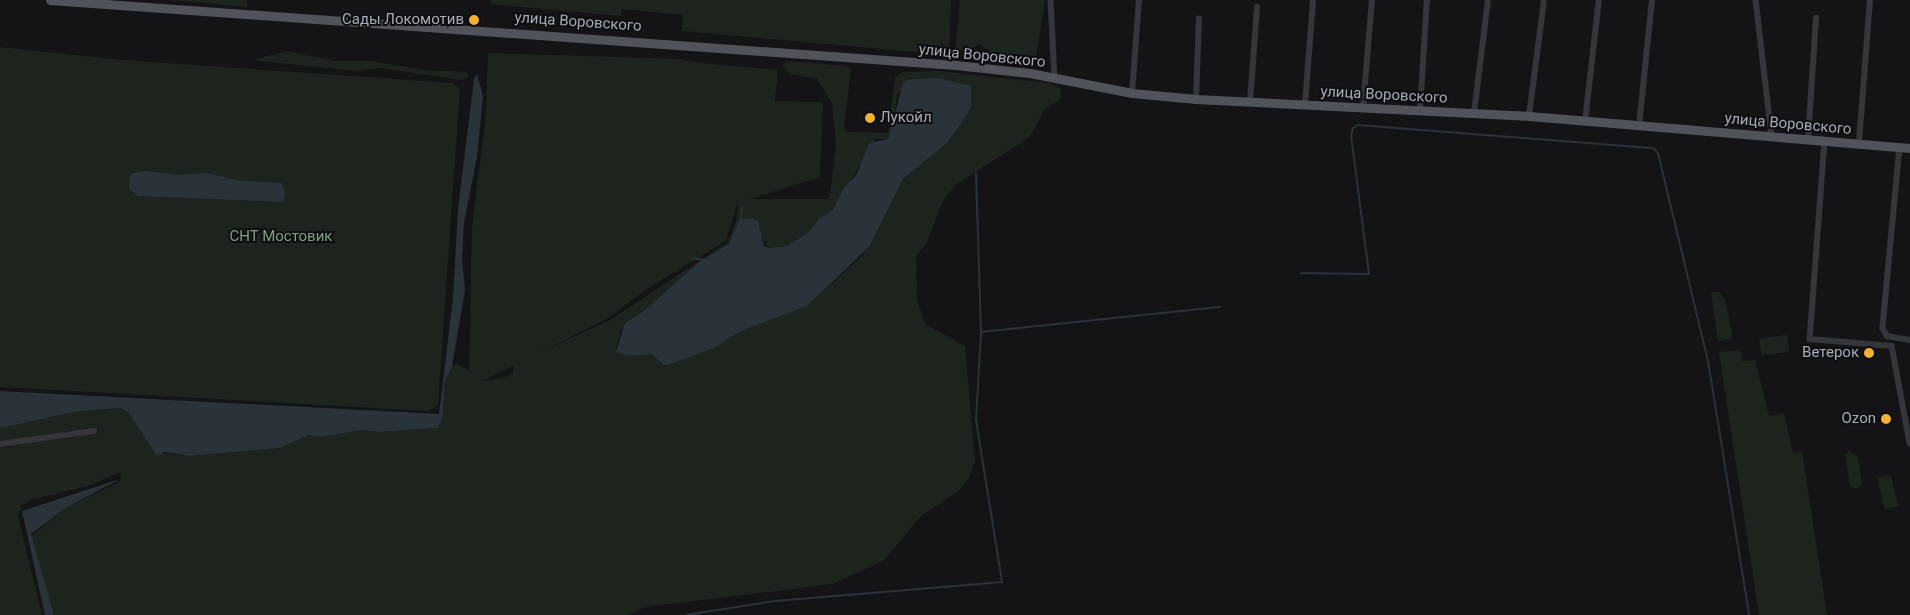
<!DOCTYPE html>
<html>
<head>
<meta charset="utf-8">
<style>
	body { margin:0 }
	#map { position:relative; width:1910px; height:615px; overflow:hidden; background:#141416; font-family:Roboto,sans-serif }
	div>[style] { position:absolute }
	.green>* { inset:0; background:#1c241d; transform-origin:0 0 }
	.water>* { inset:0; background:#2a333a }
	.stream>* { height:2px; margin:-1px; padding:0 1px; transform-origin:1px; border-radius:1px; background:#2a333a }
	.street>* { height:5.5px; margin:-2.75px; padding:0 2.75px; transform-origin:2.75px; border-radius:2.75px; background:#35363b }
	.primary>* { height:9px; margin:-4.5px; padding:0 4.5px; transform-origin:4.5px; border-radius:4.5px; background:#51535a }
	.dots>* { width:14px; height:14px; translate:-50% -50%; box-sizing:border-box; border:2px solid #0f0f11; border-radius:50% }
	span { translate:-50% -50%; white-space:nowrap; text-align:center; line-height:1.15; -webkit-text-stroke:4px #0f0f11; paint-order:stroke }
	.poi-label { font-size:15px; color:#a6abb6 }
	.right { translate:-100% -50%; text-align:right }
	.left { translate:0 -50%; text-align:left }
	.street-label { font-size:15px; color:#a6abb6 }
	.park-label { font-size:15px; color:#7da17f }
</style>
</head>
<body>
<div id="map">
	<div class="green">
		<i style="clip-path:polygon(169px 0,247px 0,247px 7px)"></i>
		<i style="clip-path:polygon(491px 0,951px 0,949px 55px,682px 31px,683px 15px,622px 9px,621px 16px,490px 4px)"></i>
		<i style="clip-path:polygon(960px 0,1045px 0,1036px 57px,993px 54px,979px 44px,968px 51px,955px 50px)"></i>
		<i style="clip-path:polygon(0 47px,123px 60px,453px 83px,460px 89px,438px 405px,428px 411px,0 387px)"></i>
		<i style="clip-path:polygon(288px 51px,335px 61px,370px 61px,425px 70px,467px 72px,469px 77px,462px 80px,380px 68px,356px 71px,252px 60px)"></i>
		<i style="clip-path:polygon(evenodd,488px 53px,681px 59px,700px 63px,778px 70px,775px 101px,823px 102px,820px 177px,750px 199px,827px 199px,830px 196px,836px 143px,832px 103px,817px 79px,790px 74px,783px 67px,786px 61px,847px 66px,851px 69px,844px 128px,847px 132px,888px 133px,895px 77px,903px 72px,938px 71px,1049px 83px,1060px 88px,1061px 99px,1044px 110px,1030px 137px,955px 185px,943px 201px,926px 244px,916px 256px,917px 301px,926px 325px,965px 346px,975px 461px,969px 478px,959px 491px,921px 516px,884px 560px,833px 584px,645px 607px,627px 615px,54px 615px,30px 537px,67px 507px,120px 481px,121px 472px,88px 486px,30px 500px,22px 505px,18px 516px,42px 615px,0 615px,0 428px,79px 411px,120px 408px,128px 412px,155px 453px,189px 456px,280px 448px,309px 435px,321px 437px,362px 430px,379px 432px,437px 428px,446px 379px,452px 366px,457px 364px,469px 371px,472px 227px,486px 114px,488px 53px,938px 78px,970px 86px,963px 121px,947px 143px,903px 179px,863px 255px,807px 306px,739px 332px,714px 348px,668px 365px,664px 365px,652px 354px,630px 356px,616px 348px,621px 331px,629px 320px,644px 311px,700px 261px,729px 244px,736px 228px,763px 238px,768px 248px,787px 246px,810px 231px,833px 210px,876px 139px,888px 139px,894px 124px,897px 94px,914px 79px,938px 78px,488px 53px,738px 202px,736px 222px,727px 243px,610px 320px,541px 352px,608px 318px,647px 289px,726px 241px,738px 202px,488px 53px,513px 366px,513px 372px,506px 377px,482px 381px,513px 366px)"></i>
		<i style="clip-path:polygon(1711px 292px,1719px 292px,1725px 300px,1733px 338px,1718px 342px)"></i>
		<i style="left:1787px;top:335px;width:17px;height:28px;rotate:83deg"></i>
		<i style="clip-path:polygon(1740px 350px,1743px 361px,1755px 360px,1769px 416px,1784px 413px,1793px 453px,1802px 451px,1827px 615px,1759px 615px,1719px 352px)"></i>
		<i style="clip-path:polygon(1849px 451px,1857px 456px,1859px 462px,1862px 484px,1856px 489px,1850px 486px,1845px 455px)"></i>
		<i style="left:1891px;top:475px;width:32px;height:14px;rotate:77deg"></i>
	</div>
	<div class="water">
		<i style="clip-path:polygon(477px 74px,483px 96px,477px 157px,464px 223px,462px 258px,465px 290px,452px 366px,445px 382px,442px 419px,437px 428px,379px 432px,362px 430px,321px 437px,309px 435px,280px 448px,189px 456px,165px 452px,157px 456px,128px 412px,120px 408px,79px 411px,0 428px,0 391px,439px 414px,453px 298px,458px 209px,474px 79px)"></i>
		<i style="clip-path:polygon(938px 78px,971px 86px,971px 107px,963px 121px,947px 143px,903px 179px,869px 247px,807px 306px,739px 332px,714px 348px,668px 365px,664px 365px,652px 354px,630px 356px,616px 352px,625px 323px,644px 311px,700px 261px,729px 244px,739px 220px,751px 218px,758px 221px,764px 246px,768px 248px,787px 246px,810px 231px,819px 219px,833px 210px,844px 188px,857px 174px,869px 143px,888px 139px,903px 83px,910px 79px)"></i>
		<i style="clip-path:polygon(145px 171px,179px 175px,206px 173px,241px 181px,281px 183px,285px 192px,284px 202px,138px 196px,129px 189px,130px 174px)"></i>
		<i style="clip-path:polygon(120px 479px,67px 507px,31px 534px,54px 615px,45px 615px,22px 511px)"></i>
	</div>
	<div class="stream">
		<i style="left:741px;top:220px;width:13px;rotate:-86deg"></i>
		<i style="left:692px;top:258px;width:13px;rotate:9deg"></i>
		<i style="left:1301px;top:273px;width:68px;rotate:0.8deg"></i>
		<i style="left:1369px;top:274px;width:139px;rotate:-97.4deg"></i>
		<i style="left:1351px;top:136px;width:8px;rotate:-76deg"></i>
		<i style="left:1353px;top:128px;width:6px;rotate:-31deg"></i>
		<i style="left:1358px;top:125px;width:296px;rotate:4.5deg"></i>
		<i style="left:1653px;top:148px;width:7px;rotate:45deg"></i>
		<i style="left:1658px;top:153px;width:214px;rotate:76.5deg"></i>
		<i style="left:1708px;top:361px;width:257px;rotate:80.8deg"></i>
		<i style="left:981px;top:332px;width:240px;rotate:-6deg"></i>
		<i style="left:686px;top:615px;width:90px;rotate:-8.9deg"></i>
		<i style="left:775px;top:601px;width:228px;rotate:-4.8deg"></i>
		<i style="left:1002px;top:582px;width:165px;rotate:-99.1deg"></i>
		<i style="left:976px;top:419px;width:87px;rotate:-86.7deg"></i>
		<i style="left:981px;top:332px;width:159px;rotate:-91.8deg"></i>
	</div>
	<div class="street">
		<i style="left:1051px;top:0;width:78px;rotate:87.1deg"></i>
		<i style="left:1756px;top:0;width:137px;rotate:83.3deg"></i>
		<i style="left:1132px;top:93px;width:93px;rotate:-85.7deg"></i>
		<i style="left:1196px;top:99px;width:80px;rotate:-87.9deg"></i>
		<i style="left:1250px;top:103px;width:96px;rotate:-85.8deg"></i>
		<i style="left:1305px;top:105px;width:105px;rotate:-85.6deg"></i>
		<i style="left:1363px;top:107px;width:107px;rotate:-85.2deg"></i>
		<i style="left:1420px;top:110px;width:110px;rotate:-86.4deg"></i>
		<i style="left:1474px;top:113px;width:114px;rotate:-82.9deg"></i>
		<i style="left:1529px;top:116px;width:117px;rotate:-82.6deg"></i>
		<i style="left:1585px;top:122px;width:123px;rotate:-83.5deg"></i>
		<i style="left:1639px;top:126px;width:127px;rotate:-84.1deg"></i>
		<i style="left:1808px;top:139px;width:121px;rotate:-86.2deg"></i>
		<i style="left:1825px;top:141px;width:199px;rotate:94.3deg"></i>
		<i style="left:1810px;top:339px;width:82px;rotate:4.9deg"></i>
		<i style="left:1892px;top:346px;width:99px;rotate:79.5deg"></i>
		<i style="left:1859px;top:143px;width:143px;rotate:-85.6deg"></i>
		<i style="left:1900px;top:147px;width:182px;rotate:95.4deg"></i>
		<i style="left:1883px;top:328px;width:9px;rotate:63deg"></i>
		<i style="left:1887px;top:336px;width:23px;rotate:10deg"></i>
		<i style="left:0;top:444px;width:95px;rotate:-7.9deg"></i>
	</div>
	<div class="primary">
		<i style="left:50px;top:0;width:908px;rotate:4.1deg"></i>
		<i style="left:956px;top:65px;width:74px;rotate:6.2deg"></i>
		<i style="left:1030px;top:73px;width:104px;rotate:11.1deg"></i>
		<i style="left:1132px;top:93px;width:64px;rotate:5.4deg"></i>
		<i style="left:1196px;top:99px;width:333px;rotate:2.9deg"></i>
		<i style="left:1529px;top:116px;width:382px;rotate:4.8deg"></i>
	</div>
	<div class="dots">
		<i style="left:474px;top:20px;background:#f2b130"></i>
		<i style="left:870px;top:118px;background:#f2b130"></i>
		<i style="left:1869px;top:353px;background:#f2b130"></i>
		<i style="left:1886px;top:419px;background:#f2b130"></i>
	</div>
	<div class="poi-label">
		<span class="right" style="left:464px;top:20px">Сады Локомотив</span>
		<span class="left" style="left:880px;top:118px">Лукойл</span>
		<span class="right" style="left:1859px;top:353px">Ветерок</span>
		<span class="right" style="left:1876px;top:419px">Ozon</span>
	</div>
	<div class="street-label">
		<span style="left:578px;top:22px;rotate:4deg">улица Воровского</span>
		<span style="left:982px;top:56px;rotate:6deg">улица Воровского</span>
		<span style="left:1384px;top:95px;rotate:3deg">улица Воровского</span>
		<span style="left:1788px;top:124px;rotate:5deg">улица Воровского</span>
	</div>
	<div class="park-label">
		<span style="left:281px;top:237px">СНТ Мостовик</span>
	</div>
</div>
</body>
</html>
